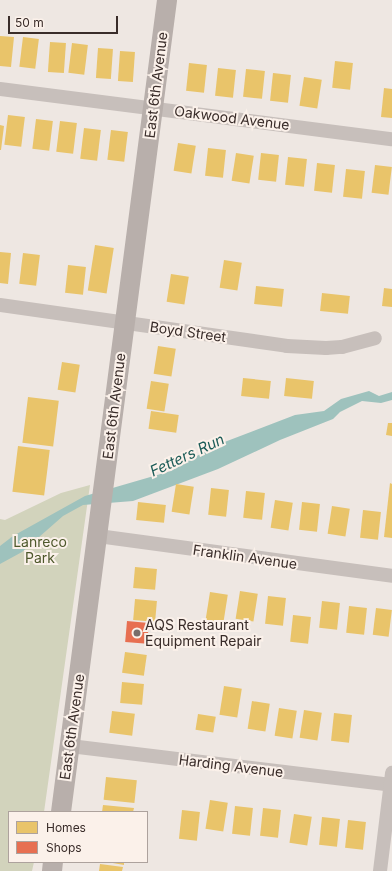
<!DOCTYPE html>
<html>
<head>
<meta charset="utf-8">
<style>
	body { margin:0 }
	#map { position:relative; width:392px; height:871px; overflow:hidden; background:#eee7e2; font-family:Inter,sans-serif }
	div>[style] { position:absolute }
	.green>* { inset:0; background:#d2d3bc }
	.water>* { inset:0; background:#9ec2bd }
	.homes>* { inset:0; background:#e9c46a; transform-origin:0 0 }
	.shops>* { inset:0; background:#e76f51; transform-origin:0 0 }
	.street>* { height:14px; margin:-7px; padding:0 7px; transform-origin:7px; border-radius:7px; background:#c7bfbb }
	.secondary>* { height:20px; margin:-10px; padding:0 10px; transform-origin:10px; border-radius:10px; background:#b8afab }
	.dots>* { width:11px; height:11px; translate:-50% -50%; box-sizing:border-box; border:2px solid #fbf1ea; border-radius:50% }
	span { translate:-50% -50%; white-space:nowrap; text-align:center; line-height:1.15; -webkit-text-stroke:4px #fbf1ea; paint-order:stroke }
	.street-label { font-size:14px; color:#392c29 }
	.park-label { font-size:14px; color:#4e582b }
	.poi-label { font-size:14px; color:#392c29 }
	.left { translate:0 -50%; text-align:left }
	.water-label { font-size:15px; color:#1c5c58; font-style:italic }
	.legend { position:absolute; left:8px; top:811px; width:140px; height:52px; box-sizing:border-box; background:#fbf1ea; border:1px solid #ada29d; margin:0; padding:5px 7px; list-style:none; font-size:12px; color:#392c29 }
	.legend li { display:flex; align-items:center; gap:8px; height:20px }
	.legend b { width:20px; border:1px solid #ada29d }
	.scale { position:absolute; left:8px; top:16px; width:110px; height:18px; box-sizing:border-box; border:2px solid #392c29; border-top:0; padding-left:5px; font-size:12px; line-height:14px; white-space:nowrap; color:#392c29; -webkit-text-stroke:3px #fbf1ea; paint-order:stroke }
</style>
</head>
<body>
<div id="map">
	<div class="green">
		<i style="clip-path:polygon(90px 485px,44px 812px,9px 812px,9px 862px,34px 862px,32px 871px,0 871px,0 519px,5px 520px,61px 493px)"></i>
	</div>
	<div class="water">
		<i style="clip-path:polygon(369px 391px,379px 396px,392px 392px,392px 400px,381px 403px,362px 401px,340px 412px,333px 419px,280px 440px,218px 469px,133px 501px,83px 505px,63px 516px,22px 552px,0 564px,0 546px,13px 536px,85px 496px,171px 471px,214px 446px,295px 415px,324px 411px,341px 399px)"></i>
	</div>
	<div class="homes">
		<i style="clip-path:polygon(0 36px,14px 37px,11px 67px,0 66px)"></i>
		<i style="left:23px;top:37px;width:16px;height:30px;rotate:7deg"></i>
		<i style="left:50px;top:42px;width:16px;height:30px;rotate:4deg"></i>
		<i style="left:72px;top:43px;width:16px;height:30px;rotate:7deg"></i>
		<i style="left:98px;top:48px;width:15px;height:30px;rotate:4deg"></i>
		<i style="left:120px;top:51px;width:15px;height:30px;rotate:4deg"></i>
		<i style="left:335px;top:61px;width:18px;height:27px;rotate:6deg"></i>
		<i style="left:189px;top:63px;width:18px;height:28px;rotate:6deg"></i>
		<i style="left:218px;top:68px;width:18px;height:28px;rotate:6deg"></i>
		<i style="left:246px;top:69px;width:19px;height:28px;rotate:6deg"></i>
		<i style="left:273px;top:73px;width:18px;height:28px;rotate:6deg"></i>
		<i style="left:304px;top:77px;width:18px;height:29px;rotate:9deg"></i>
		<i style="clip-path:polygon(384px 88px,392px 89px,392px 118px,381px 117px)"></i>
		<i style="left:8px;top:115px;width:17px;height:30px;rotate:7deg"></i>
		<i style="left:36px;top:119px;width:17px;height:30px;rotate:7deg"></i>
		<i style="left:60px;top:121px;width:17px;height:31px;rotate:7deg"></i>
		<i style="clip-path:polygon(0 125px,4px 126px,1px 150px,0 150px)"></i>
		<i style="left:84px;top:128px;width:17px;height:31px;rotate:7deg"></i>
		<i style="left:111px;top:130px;width:17px;height:30px;rotate:7deg"></i>
		<i style="left:178px;top:143px;width:18px;height:28px;rotate:9deg"></i>
		<i style="left:208px;top:148px;width:18px;height:28px;rotate:6deg"></i>
		<i style="left:236px;top:153px;width:18px;height:28px;rotate:9deg"></i>
		<i style="left:261px;top:153px;width:18px;height:27px;rotate:6deg"></i>
		<i style="left:288px;top:157px;width:19px;height:28px;rotate:6deg"></i>
		<i style="left:317px;top:163px;width:18px;height:28px;rotate:6deg"></i>
		<i style="left:375px;top:165px;width:17px;height:28px;rotate:7deg"></i>
		<i style="left:346px;top:169px;width:19px;height:28px;rotate:6deg"></i>
		<i style="left:95px;top:245px;width:19px;height:46px;rotate:9deg"></i>
		<i style="clip-path:polygon(0 252px,11px 253px,8px 284px,0 283px)"></i>
		<i style="left:23px;top:253px;width:17px;height:31px;rotate:7deg"></i>
		<i style="left:224px;top:260px;width:18px;height:28px;rotate:9deg"></i>
		<i style="left:68px;top:265px;width:18px;height:28px;rotate:6deg"></i>
		<i style="left:171px;top:274px;width:18px;height:28px;rotate:9deg"></i>
		<i style="left:256px;top:286px;width:28px;height:18px;rotate:6deg"></i>
		<i style="clip-path:polygon(384px 288px,392px 289px,392px 307px,382px 306px)"></i>
		<i style="left:322px;top:293px;width:28px;height:18px;rotate:6deg"></i>
		<i style="left:158px;top:346px;width:18px;height:28px;rotate:9deg"></i>
		<i style="left:62px;top:362px;width:18px;height:28px;rotate:9deg"></i>
		<i style="left:243px;top:378px;width:28px;height:18px;rotate:6deg"></i>
		<i style="left:286px;top:378px;width:28px;height:18px;rotate:6deg"></i>
		<i style="left:151px;top:381px;width:18px;height:28px;rotate:9deg"></i>
		<i style="left:28px;top:397px;width:31px;height:46px;rotate:7deg"></i>
		<i style="left:151px;top:411px;width:28px;height:18px;rotate:8deg"></i>
		<i style="clip-path:polygon(388px 423px,392px 423px,392px 436px,386px 435px)"></i>
		<i style="left:18px;top:446px;width:32px;height:46px;rotate:7deg"></i>
		<i style="clip-path:polygon(390px 483px,392px 484px,392px 538px,384px 537px)"></i>
		<i style="left:176px;top:484px;width:18px;height:28px;rotate:9deg"></i>
		<i style="left:211px;top:488px;width:18px;height:27px;rotate:6deg"></i>
		<i style="left:246px;top:491px;width:19px;height:27px;rotate:6deg"></i>
		<i style="left:275px;top:500px;width:18px;height:28px;rotate:9deg"></i>
		<i style="left:138px;top:502px;width:28px;height:18px;rotate:6deg"></i>
		<i style="left:302px;top:502px;width:18px;height:28px;rotate:6deg"></i>
		<i style="left:332px;top:506px;width:18px;height:28px;rotate:9deg"></i>
		<i style="left:363px;top:510px;width:18px;height:28px;rotate:6deg"></i>
		<i style="left:135px;top:567px;width:22px;height:21px;rotate:5deg"></i>
		<i style="left:240px;top:591px;width:18px;height:28px;rotate:9deg"></i>
		<i style="left:210px;top:592px;width:18px;height:28px;rotate:9deg"></i>
		<i style="left:268px;top:596px;width:18px;height:28px;rotate:6deg"></i>
		<i style="left:135px;top:599px;width:22px;height:21px;rotate:5deg"></i>
		<i style="left:322px;top:601px;width:18px;height:27px;rotate:6deg"></i>
		<i style="left:349px;top:606px;width:18px;height:27px;rotate:6deg"></i>
		<i style="left:376px;top:608px;width:16px;height:27px;rotate:7deg"></i>
		<i style="left:293px;top:615px;width:18px;height:27px;rotate:6deg"></i>
		<i style="left:125px;top:652px;width:22px;height:21px;rotate:8deg"></i>
		<i style="left:122px;top:682px;width:22px;height:21px;rotate:5deg"></i>
		<i style="left:224px;top:686px;width:18px;height:29px;rotate:9deg"></i>
		<i style="left:252px;top:701px;width:18px;height:28px;rotate:9deg"></i>
		<i style="left:279px;top:708px;width:18px;height:28px;rotate:9deg"></i>
		<i style="left:304px;top:710px;width:18px;height:28px;rotate:9deg"></i>
		<i style="left:112px;top:711px;width:23px;height:22px;rotate:7deg"></i>
		<i style="left:334px;top:713px;width:18px;height:28px;rotate:6deg"></i>
		<i style="left:198px;top:714px;width:18px;height:16px;rotate:9deg"></i>
		<i style="left:106px;top:777px;width:31px;height:23px;rotate:6deg"></i>
		<i style="left:210px;top:800px;width:18px;height:29px;rotate:9deg"></i>
		<i style="clip-path:polygon(103px 805px,134px 808px,133px 812px,102px 812px)"></i>
		<i style="left:235px;top:806px;width:18px;height:28px;rotate:6deg"></i>
		<i style="left:263px;top:808px;width:18px;height:28px;rotate:6deg"></i>
		<i style="left:182px;top:810px;width:18px;height:29px;rotate:6deg"></i>
		<i style="left:294px;top:814px;width:18px;height:29px;rotate:9deg"></i>
		<i style="left:322px;top:817px;width:18px;height:28px;rotate:6deg"></i>
		<i style="left:348px;top:820px;width:18px;height:28px;rotate:6deg"></i>
		<i style="clip-path:polygon(107px 862px,124px 862px,124px 865px)"></i>
		<i style="clip-path:polygon(100px 864px,123px 867px,122px 871px,99px 871px)"></i>
	</div>
	<div class="shops">
		<i style="left:127px;top:621px;width:22px;height:21px;rotate:5deg"></i>
	</div>
	<div class="street">
		<i style="left:0;top:89px;width:395px;rotate:7.3deg"></i>
		<i style="left:0;top:305px;width:290px;rotate:8.1deg"></i>
		<i style="left:287px;top:346px;width:39px;rotate:3deg"></i>
		<i style="left:326px;top:348px;width:16px;rotate:-4deg"></i>
		<i style="left:342px;top:347px;width:34px;rotate:-15deg"></i>
		<i style="left:98px;top:536px;width:297px;rotate:7.7deg"></i>
		<i style="left:70px;top:746px;width:324px;rotate:6.9deg"></i>
		<i style="left:380px;top:871px;width:99px;rotate:-83deg"></i>
	</div>
	<div class="secondary">
		<i style="left:61px;top:812px;width:819px;rotate:-82.56deg"></i>
		<i style="left:52px;top:871px;width:9px;rotate:-84deg"></i>
	</div>
	<div class="dots">
		<i style="left:137px;top:633px;background:#786d6a"></i>
	</div>
	<div class="street-label">
		<span style="left:156px;top:85px;rotate:-83deg">East 6th Avenue</span>
		<span style="left:232px;top:118px;rotate:7deg">Oakwood Avenue</span>
		<span style="left:188px;top:332px;rotate:8deg">Boyd Street</span>
		<span style="left:114px;top:406px;rotate:-83deg">East 6th Avenue</span>
		<span style="left:245px;top:557px;rotate:8deg">Franklin Avenue</span>
		<span style="left:72px;top:727px;rotate:-82deg">East 6th Avenue</span>
		<span style="left:231px;top:766px;rotate:7deg">Harding Avenue</span>
	</div>
	<div class="park-label">
		<span style="left:40px;top:550px">Lanreco<br>Park</span>
	</div>
	<div class="poi-label">
		<span class="left" style="left:145px;top:633px">AQS Restaurant<br>Equipment Repair</span>
	</div>
	<div class="water-label">
		<span style="left:187px;top:455px;rotate:-25deg">Fetters Run</span>
	</div>
	<ul class="legend">
	<li><b style="height:11px;background:#e9c46a"></b>Homes</li>
	<li><b style="height:11px;background:#e76f51"></b>Shops</li>
	</ul>
	<div class="scale">50 m</div>
</div>
</body>
</html>
